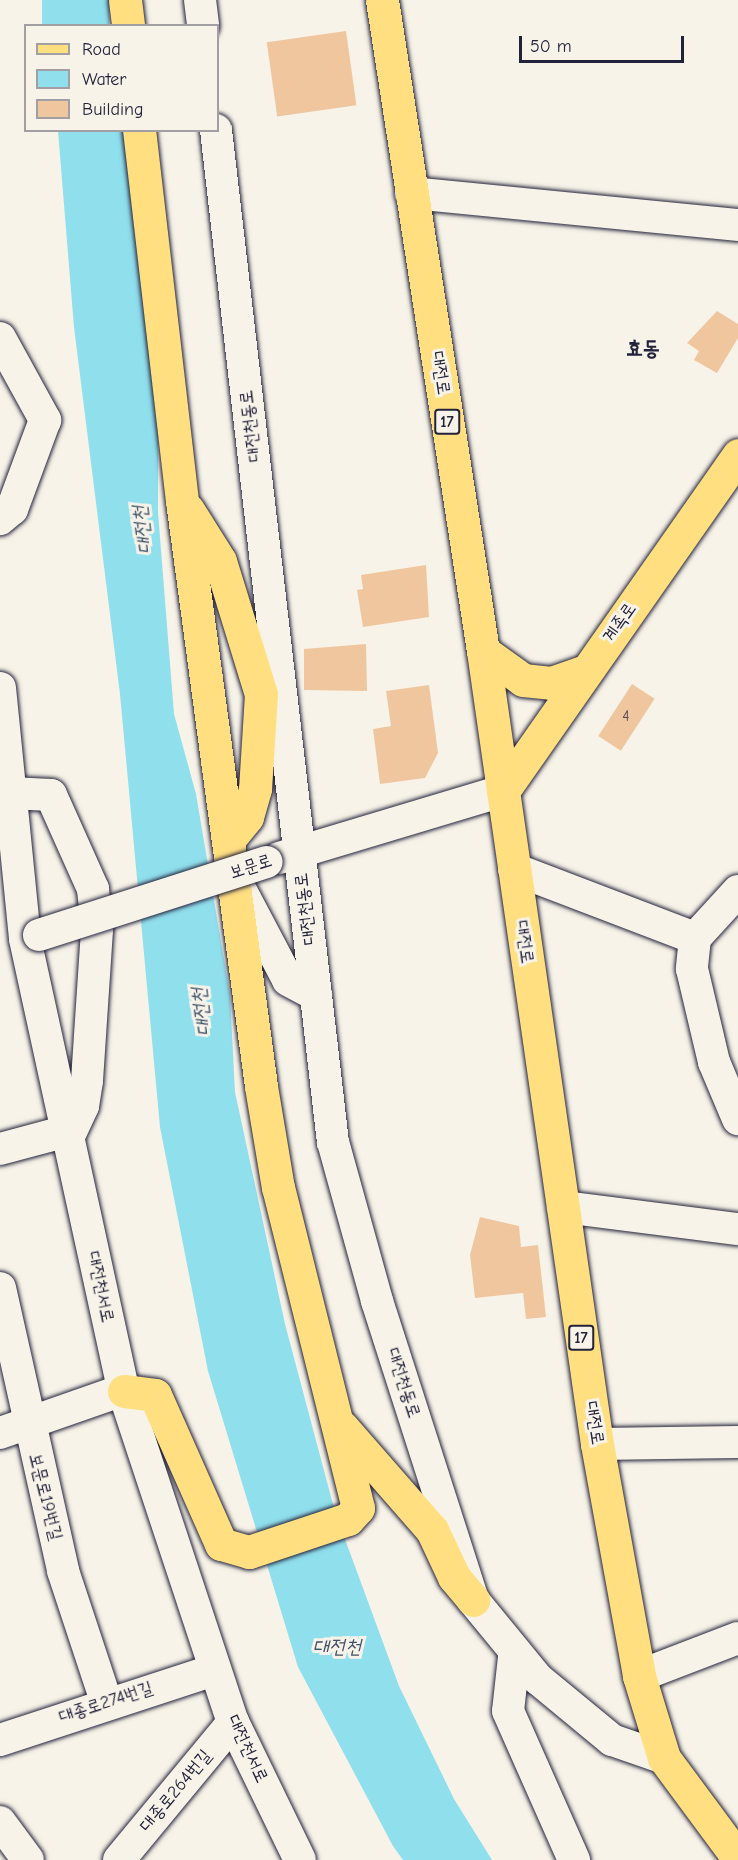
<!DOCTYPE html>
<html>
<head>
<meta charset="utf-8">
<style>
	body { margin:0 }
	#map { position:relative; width:738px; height:1860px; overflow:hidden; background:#f7f3e8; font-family:"Comic Neue","Poor Story",sans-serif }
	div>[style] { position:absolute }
	.water>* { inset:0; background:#90dfed; transform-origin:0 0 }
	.building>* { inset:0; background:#f0c69f; transform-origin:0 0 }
	.roads { filter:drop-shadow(0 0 2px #22223b) drop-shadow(0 0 2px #22223b) }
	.minor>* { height:32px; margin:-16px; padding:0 16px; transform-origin:16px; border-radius:16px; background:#f7f3e8 }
	.major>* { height:33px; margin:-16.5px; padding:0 16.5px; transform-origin:16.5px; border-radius:16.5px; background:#ffdf80 }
	.bridges { filter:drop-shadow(0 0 2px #22223b) drop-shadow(0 0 2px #22223b) }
	.minor-bridge>* { height:32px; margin:-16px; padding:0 16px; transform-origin:16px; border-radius:16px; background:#f7f3e8 }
	span { translate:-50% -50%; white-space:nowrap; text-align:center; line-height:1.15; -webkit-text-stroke:6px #f7f3e8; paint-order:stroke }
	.number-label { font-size:15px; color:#564b54 }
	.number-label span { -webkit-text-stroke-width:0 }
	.shield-label span { padding:2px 4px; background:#f7f3e8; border:2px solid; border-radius:4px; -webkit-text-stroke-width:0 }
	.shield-label { font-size:16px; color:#22223b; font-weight:700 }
	.street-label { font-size:18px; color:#22223b }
	.water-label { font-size:20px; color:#3e5168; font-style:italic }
	.quarter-label { font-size:21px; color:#22223b; font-weight:700 }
	.legend { position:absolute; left:24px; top:24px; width:195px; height:108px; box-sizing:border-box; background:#f7f3e8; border:2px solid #a29fa3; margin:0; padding:8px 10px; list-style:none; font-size:18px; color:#22223b }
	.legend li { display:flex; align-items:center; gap:12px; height:30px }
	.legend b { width:30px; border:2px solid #a29fa3 }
	.scale { position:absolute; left:519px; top:36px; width:165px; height:27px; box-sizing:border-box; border:3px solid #22223b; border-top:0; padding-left:8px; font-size:18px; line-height:21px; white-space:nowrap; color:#22223b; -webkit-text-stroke:4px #f7f3e8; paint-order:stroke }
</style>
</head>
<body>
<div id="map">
	<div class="water">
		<i style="left:42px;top:0;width:67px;height:25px"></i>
		<i style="clip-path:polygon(58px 131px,129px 131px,158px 399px,158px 512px,174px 714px,196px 794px,230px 995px,235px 1092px,285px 1324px,335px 1512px,399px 1686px,454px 1799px,492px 1860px,403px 1860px,393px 1846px,298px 1667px,208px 1371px,160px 1127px,120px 694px,74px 327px)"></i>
	</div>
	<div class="building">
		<i style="left:346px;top:31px;width:75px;height:80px;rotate:82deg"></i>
		<i style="clip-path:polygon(717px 311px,738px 324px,738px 338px,717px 373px,694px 360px,699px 351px,687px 343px)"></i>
		<i style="clip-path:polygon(426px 565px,429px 617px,363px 627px,357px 590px,363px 589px,361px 575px)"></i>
		<i style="clip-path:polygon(366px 644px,367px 691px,304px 690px,304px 649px)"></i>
		<i style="left:632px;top:684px;width:27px;height:62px;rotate:33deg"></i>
		<i style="clip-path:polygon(429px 685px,438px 753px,425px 778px,380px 784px,373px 729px,391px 726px,386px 691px)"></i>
		<i style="clip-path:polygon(480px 1217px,519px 1226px,521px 1247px,538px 1245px,546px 1317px,526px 1319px,523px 1293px,475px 1298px,470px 1255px)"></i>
	</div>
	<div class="roads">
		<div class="minor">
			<i style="left:200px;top:0;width:26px;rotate:83deg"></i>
			<i style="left:216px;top:130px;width:1019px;rotate:83.41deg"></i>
			<i style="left:333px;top:1142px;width:165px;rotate:74.5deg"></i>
			<i style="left:377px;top:1301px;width:314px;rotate:72.2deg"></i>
			<i style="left:473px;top:1600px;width:102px;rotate:50.6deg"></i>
			<i style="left:538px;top:1679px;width:96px;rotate:39.5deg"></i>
			<i style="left:612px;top:1740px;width:55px;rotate:19.1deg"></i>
			<i style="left:411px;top:193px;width:329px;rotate:5.6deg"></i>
			<i style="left:0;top:338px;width:94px;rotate:61.2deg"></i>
			<i style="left:45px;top:420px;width:95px;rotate:110.3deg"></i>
			<i style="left:12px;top:509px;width:16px;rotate:140deg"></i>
			<i style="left:0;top:688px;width:252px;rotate:84.3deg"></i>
			<i style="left:25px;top:939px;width:462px;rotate:77.7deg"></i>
			<i style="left:123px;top:1390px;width:350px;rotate:71.7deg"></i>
			<i style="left:233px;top:1722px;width:153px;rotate:64.1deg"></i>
			<i style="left:10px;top:793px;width:41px;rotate:2.8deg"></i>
			<i style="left:51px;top:795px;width:103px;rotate:65.9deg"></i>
			<i style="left:93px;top:889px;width:41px;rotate:84.4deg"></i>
			<i style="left:97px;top:930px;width:151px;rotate:93.8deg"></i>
			<i style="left:87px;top:1081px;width:25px;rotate:99deg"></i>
			<i style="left:83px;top:1106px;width:35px;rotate:115deg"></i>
			<i style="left:279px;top:858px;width:234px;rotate:-16.7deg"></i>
			<i style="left:514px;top:869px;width:194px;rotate:20.9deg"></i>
			<i style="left:238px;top:885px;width:107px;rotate:62.2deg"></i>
			<i style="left:288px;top:980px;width:32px;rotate:28deg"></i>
			<i style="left:738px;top:891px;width:64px;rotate:132.5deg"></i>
			<i style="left:695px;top:938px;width:31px;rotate:96deg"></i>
			<i style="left:692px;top:969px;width:96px;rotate:76.7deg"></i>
			<i style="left:714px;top:1062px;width:62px;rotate:67.2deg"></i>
			<i style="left:0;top:1149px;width:69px;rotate:-15deg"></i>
			<i style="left:563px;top:1207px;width:176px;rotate:7.2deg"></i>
			<i style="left:0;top:1288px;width:290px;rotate:77.4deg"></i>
			<i style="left:63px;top:1571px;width:137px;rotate:71.7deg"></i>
			<i style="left:0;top:1433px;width:130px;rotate:-19.3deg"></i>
			<i style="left:597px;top:1444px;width:141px;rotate:-0.8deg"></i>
			<i style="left:514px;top:1657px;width:54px;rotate:96.3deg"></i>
			<i style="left:508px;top:1711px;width:163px;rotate:66.1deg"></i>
			<i style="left:639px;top:1676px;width:106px;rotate:-21deg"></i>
			<i style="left:0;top:1740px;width:225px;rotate:-18.1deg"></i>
			<i style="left:0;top:1822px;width:47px;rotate:53.6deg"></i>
			<i style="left:119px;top:1860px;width:179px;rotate:-50.4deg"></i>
		</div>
		<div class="major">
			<i style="left:125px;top:0;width:26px;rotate:83deg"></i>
			<i style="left:382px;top:0;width:659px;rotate:81.18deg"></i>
			<i style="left:483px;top:651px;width:801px;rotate:81.82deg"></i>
			<i style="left:597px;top:1444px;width:236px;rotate:79.7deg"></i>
			<i style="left:639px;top:1676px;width:86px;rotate:73deg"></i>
			<i style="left:664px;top:1758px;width:124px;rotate:53.5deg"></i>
			<i style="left:188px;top:510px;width:60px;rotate:57.9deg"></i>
			<i style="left:220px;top:561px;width:139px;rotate:72.9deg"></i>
			<i style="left:261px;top:694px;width:95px;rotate:93.6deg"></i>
			<i style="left:255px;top:789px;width:29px;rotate:106deg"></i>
			<i style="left:247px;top:817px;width:27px;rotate:129deg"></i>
			<i style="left:483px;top:651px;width:49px;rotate:35.9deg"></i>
			<i style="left:523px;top:680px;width:28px;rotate:6deg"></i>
			<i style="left:551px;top:683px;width:37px;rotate:-19deg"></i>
			<i style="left:503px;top:791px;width:410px;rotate:-55deg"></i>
			<i style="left:124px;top:1391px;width:31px;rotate:7deg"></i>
			<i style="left:155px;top:1395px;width:163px;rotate:66.1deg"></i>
			<i style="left:221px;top:1544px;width:29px;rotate:16deg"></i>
			<i style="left:249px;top:1552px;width:104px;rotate:-18.4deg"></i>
			<i style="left:348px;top:1519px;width:15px;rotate:-48deg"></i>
			<i style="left:358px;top:1508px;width:330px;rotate:-104deg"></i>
			<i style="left:278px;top:1188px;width:103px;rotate:-99.5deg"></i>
			<i style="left:261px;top:1086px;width:590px;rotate:-97.69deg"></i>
			<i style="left:182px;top:501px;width:373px;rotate:-96.6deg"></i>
			<i style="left:342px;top:1427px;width:137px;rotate:48.9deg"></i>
			<i style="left:432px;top:1530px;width:52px;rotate:64.9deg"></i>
			<i style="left:454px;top:1577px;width:30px;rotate:50deg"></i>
		</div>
	</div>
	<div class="bridges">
		<div class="minor-bridge">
			<i style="left:39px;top:935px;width:239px;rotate:-17.8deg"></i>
		</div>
	</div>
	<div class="number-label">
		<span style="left:626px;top:717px">4</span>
	</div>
	<div class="shield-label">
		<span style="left:447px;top:422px">17</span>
		<span style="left:581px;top:1338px">17</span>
	</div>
	<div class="street-label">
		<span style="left:440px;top:373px;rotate:81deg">대전로</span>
		<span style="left:251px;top:426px;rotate:-97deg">대전천동로</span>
		<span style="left:620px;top:623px;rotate:-55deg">계족로</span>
		<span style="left:251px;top:867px;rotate:-18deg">보문로</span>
		<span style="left:306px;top:909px;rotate:-97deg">대전천동로</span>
		<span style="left:524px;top:942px;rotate:82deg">대전로</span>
		<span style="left:100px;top:1287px;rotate:78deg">대전천서로</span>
		<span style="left:403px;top:1383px;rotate:72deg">대전천동로</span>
		<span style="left:594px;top:1423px;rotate:81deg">대전로</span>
		<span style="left:45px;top:1497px;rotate:76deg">보문로19번길</span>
		<span style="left:106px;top:1703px;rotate:-18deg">대종로274번길</span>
		<span style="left:247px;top:1749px;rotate:65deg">대전천서로</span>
		<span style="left:176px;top:1791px;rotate:-50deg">대종로264번길</span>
	</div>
	<div class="water-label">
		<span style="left:142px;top:530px;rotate:-97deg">대전천</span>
		<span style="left:201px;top:1012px;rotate:-97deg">대전천</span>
		<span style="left:337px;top:1646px">대전천</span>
	</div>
	<div class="quarter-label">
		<span style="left:643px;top:348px">효동</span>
	</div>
	<ul class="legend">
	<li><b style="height:8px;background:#ffdf80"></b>Road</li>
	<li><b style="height:16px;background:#90dfed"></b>Water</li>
	<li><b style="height:16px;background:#f0c69f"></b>Building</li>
	</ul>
	<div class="scale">50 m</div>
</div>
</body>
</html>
